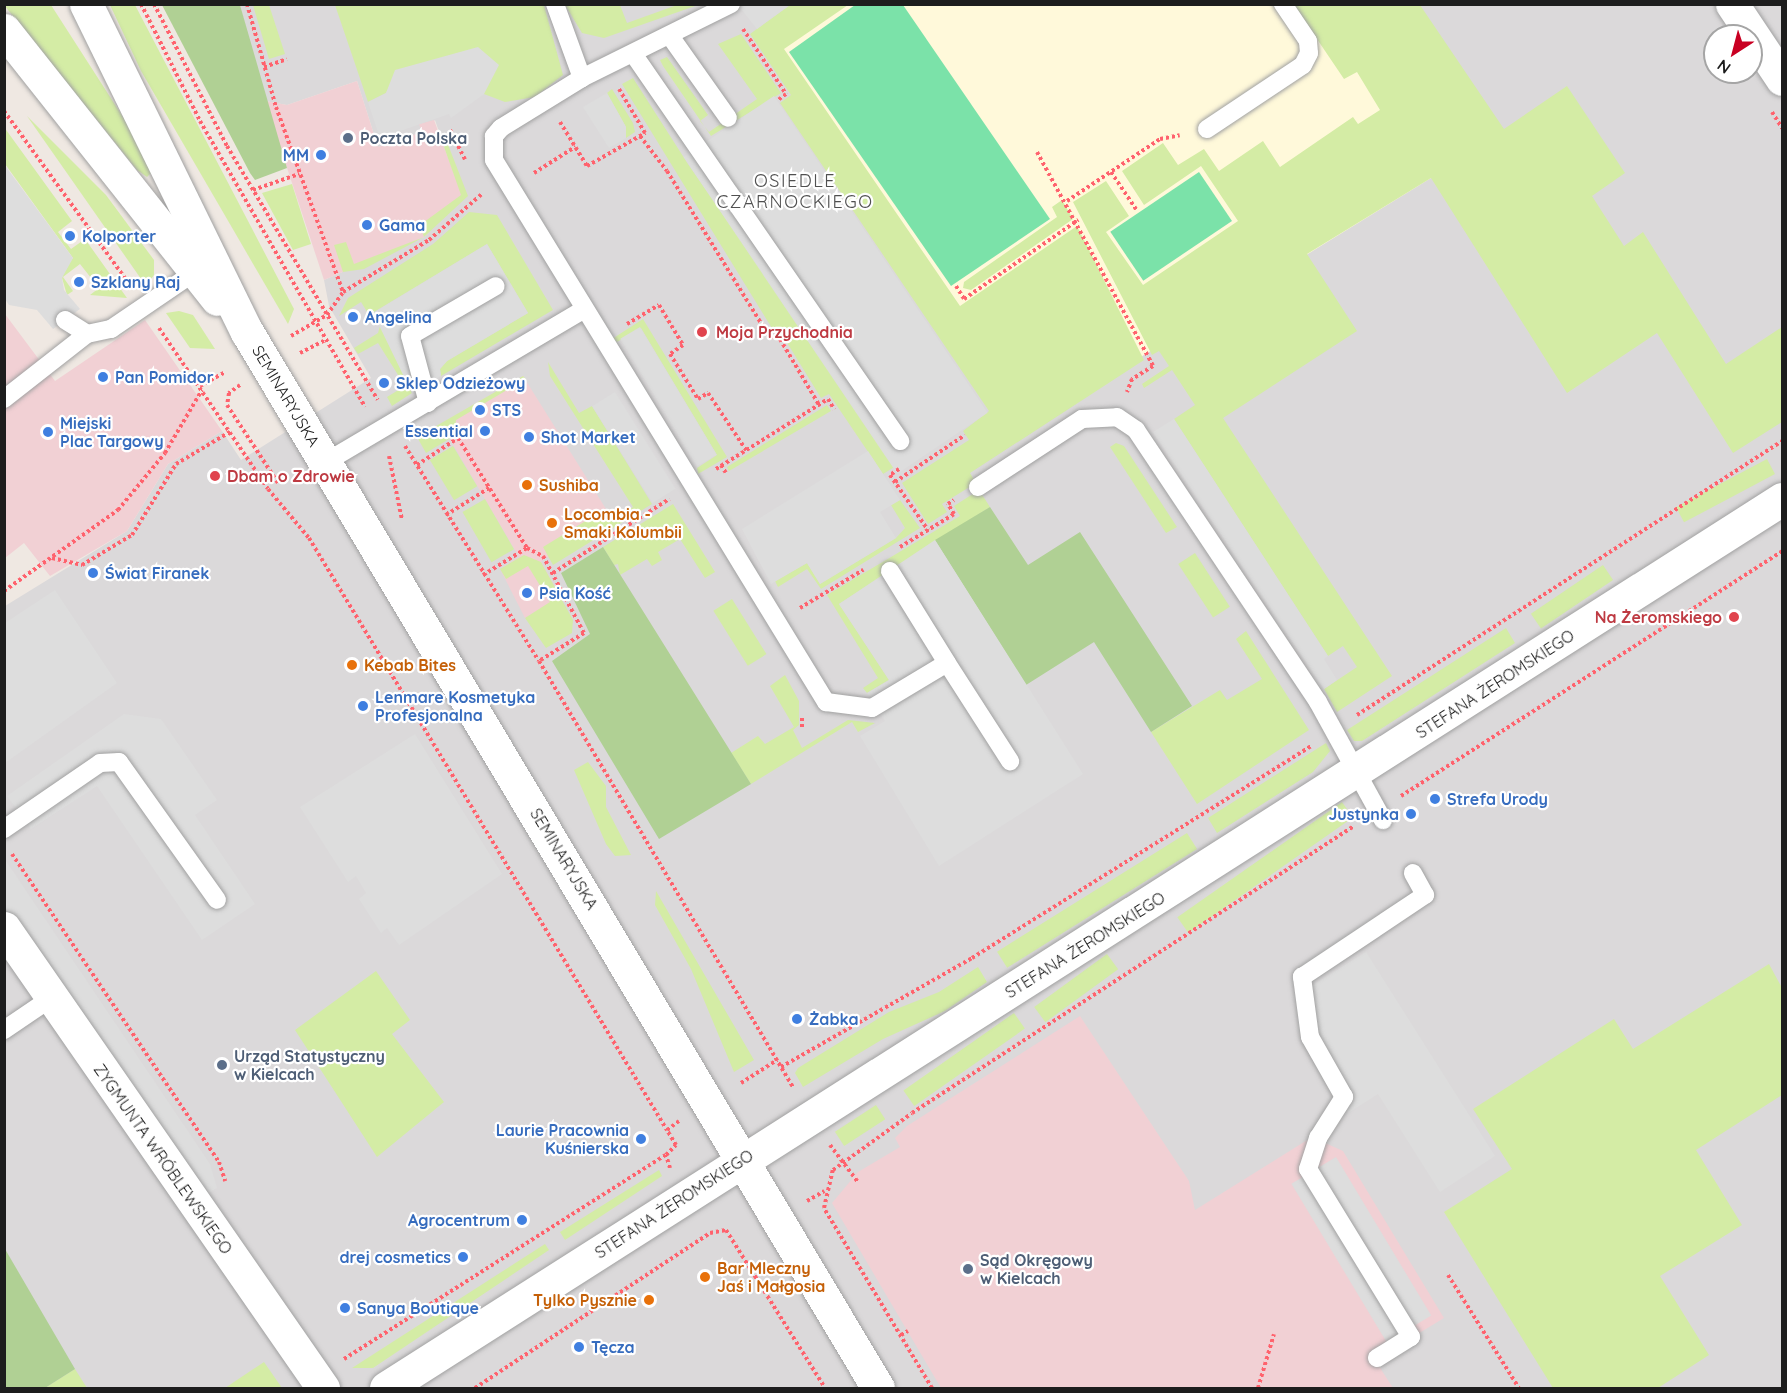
<!DOCTYPE html>
<html>
<head>
<meta charset="utf-8">
<style>
	body { margin:0 }
	#map { position:relative; width:1787px; height:1393px; overflow:hidden; background:#efe8e2; font-family:Quicksand,sans-serif }
	div>[style] { position:absolute }
	.residential>* { inset:0; background:#dbd9da }
	.commercial>* { inset:0; background:#f1d0d4 }
	.education>* { inset:0; background:#fff9da }
	.grass>* { inset:0; background:#d4eca5; transform-origin:0 0 }
	.forest>* { inset:0; background:#b0d094 }
	.pitch>* { inset:0; background:#7be2a9; transform-origin:0 0 }
	.parking>* { inset:0; background:#ddd; transform-origin:0 0 }
	.path>* { height:4px; margin-top:-2px; transform-origin:0; background:repeating-linear-gradient(90deg,#ff626d 0 3px,transparent 0 6px) }
	.roads { filter:drop-shadow(0 0 2px #a1a1a1) drop-shadow(0 0 2px #a1a1a1) }
	.service>* { height:18px; margin:-9px; padding:0 9px; transform-origin:9px; border-radius:9px; background:#fff }
	.minor>* { height:33px; margin:-16.5px; padding:0 16.5px; transform-origin:16.5px; border-radius:16.5px; background:#fff }
	.tertiary>* { height:33px; margin:-16.5px; padding:0 16.5px; transform-origin:16.5px; border-radius:16.5px; background:#fff }
	.dots>* { width:16px; height:16px; translate:-50% -50%; box-sizing:border-box; border:3px solid #fff; border-radius:50% }
	span { translate:-50% -50%; white-space:nowrap; text-align:center; line-height:1.15; -webkit-text-stroke:4.5px #fff; paint-order:stroke }
	.service-label { font-size:16px; color:#4e5e75; font-weight:700 }
	.left { translate:0 -50%; text-align:left }
	.shop-label { font-size:16px; color:#366cbe; font-weight:700 }
	.right { translate:-100% -50%; text-align:right }
	.health-label { font-size:16px; color:#be3a42; font-weight:700 }
	.street-label { font-size:16px; color:#1d1d1d }
	.food-label { font-size:16px; color:#c56008; font-weight:700 }
	.neighbourhood-label { font-size:18px; color:#505050; letter-spacing:1.5px }
	.frame { position:absolute; inset:0; border:6px solid #1d1d1d; pointer-events:none }
	.north { position:absolute; left:1703px; top:24px; width:60px; height:60px; box-sizing:border-box; background:#fff; border:2px solid #a5a5a5; border-radius:50%; rotate:216deg; font-size:16px; font-weight:700; line-height:24px; text-align:center; color:#1d1d1d }
	.north::after { content:''; display:block; margin:auto; width:21px; height:27px; background:#c90022; clip-path:polygon(50% 0,100% 100%,50% 72%,0 100%) }
</style>
</head>
<body>
<div id="map">
	<div class="residential">
		<i style="clip-path:polygon(evenodd,240px 5px,1782px 5px,1782px 1388px,5px 1388px,5px 606px,127px 531px,168px 464px,222px 431px,241px 460px,371px 378px,329px 306px,324px 280px,424px 237px,462px 198px,435px 120px,423px 132px,378px 147px,357px 81px,287px 105px,265px 101px,240px 5px,1715px 36px,1751px 36px,1751px 72px,1715px 72px,1715px 36px)"></i>
	</div>
	<div class="commercial">
		<i style="clip-path:polygon(357px 81px,378px 147px,422px 132px,419px 124px,434px 120px,463px 198px,424px 237px,324px 280px,265px 101px,287px 105px)"></i>
		<i style="clip-path:polygon(5px 314px,55px 381px,145px 320px,222px 431px,168px 464px,127px 531px,50px 576px,24px 543px,5px 558px)"></i>
		<i style="clip-path:polygon(523px 376px,611px 517px,541px 561px,560px 597px,525px 618px,500px 569px,519px 557px,441px 424px)"></i>
		<i style="clip-path:polygon(1080px 1016px,1189px 1181px,1195px 1210px,1312px 1137px,1343px 1151px,1444px 1318px,1375px 1360px,1393px 1388px,941px 1388px,832px 1203px,858px 1172px,900px 1147px,895px 1138px,907px 1126px)"></i>
	</div>
	<div class="education">
		<i style="clip-path:polygon(799px 5px,1328px 5px,1431px 178px,1029px 426px,760px 34px)"></i>
	</div>
	<div class="grass">
		<i style="clip-path:polygon(4px 5px,51px 5px,132px 131px,151px 173px,147px 177px,137px 170px)"></i>
		<i style="clip-path:polygon(110px 5px,135px 5px,294px 309px,288px 324px,141px 71px)"></i>
		<i style="clip-path:polygon(253px 5px,269px 5px,285px 54px,269px 59px)"></i>
		<i style="clip-path:polygon(335px 5px,544px 5px,563px 75px,535px 97px,505px 102px,484px 94px,485px 86px,394px 77px,386px 93px,368px 102px)"></i>
		<i style="clip-path:polygon(565px 5px,620px 5px,627px 23px,677px 5px,698px 5px,604px 38px,582px 33px)"></i>
		<i style="clip-path:polygon(790px 5px,848px 5px,784px 49px,960px 306px,1077px 226px,1144px 360px,970px 473px,976px 483px,942px 504px,947px 512px,928px 524px,902px 483px,969px 440px,963px 431px,989px 411px,780px 103px,791px 95px,750px 34px)"></i>
		<i style="clip-path:polygon(1294px 5px,1420px 5px,1504px 129px,1567px 86px,1625px 173px,1592px 196px,1624px 246px,1643px 232px,1726px 364px,1782px 327px,1782px 422px,1733px 453px,1657px 333px,1567px 393px,1431px 178px,1307px 254px,1357px 331px,1223px 418px,1392px 676px,1337px 712px,1324px 689px,1357px 667px,1343px 646px,1328px 656px,1174px 419px,1195px 405px,1172px 370px,1144px 388px,1142px 384px,1169px 366px,1159px 351px,1152px 355px,1073px 202px,1106px 181px,1129px 216px,1106px 232px,1143px 285px,1238px 221px,1201px 166px,1144px 205px,1122px 171px,1163px 143px,1178px 165px,1204px 149px,1219px 171px,1263px 141px,1280px 167px,1353px 117px,1358px 124px,1380px 110px,1357px 72px,1344px 79px)"></i>
		<i style="clip-path:polygon(741px 34px,781px 93px,711px 136px,663px 66px,660px 60px,667px 57px,708px 115px,700px 121px,709px 132px,757px 99px,718px 44px)"></i>
		<i style="clip-path:polygon(633px 78px,688px 164px,896px 466px,883px 474px,829px 394px,821px 398px,778px 328px,773px 330px,622px 84px)"></i>
		<i style="clip-path:polygon(612px 89px,633px 123px,635px 132px,626px 138px,626px 127px,607px 93px)"></i>
		<i style="clip-path:polygon(27px 116px,106px 195px,154px 260px,154px 275px,146px 286px)"></i>
		<i style="clip-path:polygon(4px 127px,72px 221px,58px 232px,71px 249px,85px 239px,127px 298px,90px 295px,99px 288px,80px 264px,63px 277px,73px 291px,67px 295px,62px 278px,63px 270px,73px 258px,5px 164px)"></i>
		<i style="clip-path:polygon(447px 142px,468px 196px,424px 237px,364px 269px,343px 272px,334px 245px,346px 242px,354px 264px,424px 237px,420px 225px,461px 195px,443px 144px)"></i>
		<i style="clip-path:polygon(292px 184px,311px 244px,293px 250px,262px 193px)"></i>
		<i style="clip-path:polygon(1062px 200px,1073px 219px,971px 290px,963px 288px,964px 282px,1057px 217px,1052px 207px)"></i>
		<i style="clip-path:polygon(469px 212px,497px 215px,553px 310px,441px 376px,440px 369px,447px 361px,528px 313px,487px 244px,369px 315px,361px 302px,339px 316px,348px 298px,433px 244px)"></i>
		<i style="clip-path:polygon(179px 311px,193px 315px,215px 349px,190px 348px,166px 313px)"></i>
		<i style="clip-path:polygon(643px 319px,727px 457px,698px 474px,697px 468px,717px 455px,641px 328px,617px 342px,612px 339px)"></i>
		<i style="clip-path:polygon(380px 326px,412px 393px,392px 406px,387px 397px,405px 386px,378px 343px,358px 354px,354px 348px,378px 333px)"></i>
		<i style="clip-path:polygon(548px 362px,579px 413px,592px 406px,652px 504px,553px 565px,543px 547px,597px 514px,607px 512px,612px 521px,633px 507px,550px 376px)"></i>
		<i style="clip-path:polygon(523px 376px,526px 379px,456px 420px,454px 436px,426px 453px,417px 437px)"></i>
		<i style="clip-path:polygon(827px 405px,831px 411px,729px 471px,727px 467px)"></i>
		<i style="clip-path:polygon(1116px 443px,1124px 446px,1177px 527px,1166px 533px,1110px 447px)"></i>
		<i style="left:453px;top:446px;width:47px;height:27px;rotate:59deg"></i>
		<i style="left:1767px;top:459px;width:17px;height:103px;rotate:62deg"></i>
		<i style="clip-path:polygon(979px 490px,990px 507px,839px 604px,889px 680px,867px 693px,863px 688px,878px 678px,827px 595px,960px 516px,954px 506px)"></i>
		<i style="left:485px;top:499px;width:58px;height:26px;rotate:60deg"></i>
		<i style="clip-path:polygon(900px 500px,920px 528px,821px 589px,807px 569px,778px 587px,775px 581px,807px 563px,820px 584px,896px 538px,905px 528px,891px 505px)"></i>
		<i style="clip-path:polygon(673px 504px,715px 572px,705px 578px,680px 539px,658px 552px,662px 560px,652px 566px,647px 559px,620px 575px,618px 564px,614px 565px,603px 547px)"></i>
		<i style="left:1195px;top:553px;width:64px;height:20px;rotate:57deg"></i>
		<i style="clip-path:polygon(524px 555px,541px 562px,573px 620px,572px 633px,546px 648px,525px 618px,550px 602px,528px 566px,506px 579px,500px 569px)"></i>
		<i style="left:1603px;top:565px;width:18px;height:87px;rotate:56deg"></i>
		<i style="left:732px;top:599px;width:65px;height:22px;rotate:58deg"></i>
		<i style="clip-path:polygon(1506px 628px,1515px 643px,1362px 741px,1354px 741px,1347px 730px)"></i>
		<i style="clip-path:polygon(1246px 631px,1309px 730px,1197px 804px,1151px 732px,1220px 690px,1227px 700px,1262px 679px,1236px 639px)"></i>
		<i style="clip-path:polygon(785px 675px,799px 701px,799px 725px,793px 730px,802px 748px,848px 720px,875px 723px,858px 732px,852px 722px,751px 784px,731px 753px,758px 736px,765px 744px,794px 727px,770px 686px)"></i>
		<i style="clip-path:polygon(1326px 743px,1330px 751px,1313px 772px,1217px 833px,1208px 818px)"></i>
		<i style="clip-path:polygon(588px 762px,606px 786px,606px 807px,631px 855px,615px 856px,606px 844px,574px 770px)"></i>
		<i style="left:1342px;top:802px;width:19px;height:201px;rotate:55deg"></i>
		<i style="left:1187px;top:833px;width:19px;height:224px;rotate:58deg"></i>
		<i style="clip-path:polygon(656px 891px,754px 1060px,734px 1072px,691px 969px,655px 905px)"></i>
		<i style="left:1107px;top:954px;width:19px;height:90px;rotate:54deg"></i>
		<i style="clip-path:polygon(1769px 964px,1782px 988px,1782px 1095px,1696px 1150px,1742px 1225px,1660px 1276px,1709px 1355px,1658px 1388px,1553px 1388px,1444px 1212px,1512px 1169px,1473px 1109px,1614px 1019px,1633px 1049px)"></i>
		<i style="clip-path:polygon(978px 967px,987px 982px,945px 1011px,883px 1039px,803px 1087px,795px 1073px,798px 1068px,889px 1012px,939px 992px)"></i>
		<i style="clip-path:polygon(376px 971px,410px 1020px,392px 1034px,444px 1102px,377px 1157px,295px 1030px)"></i>
		<i style="left:1014px;top:1013px;width:19px;height:135px;rotate:55deg"></i>
		<i style="left:876px;top:1105px;width:17px;height:49px;rotate:57deg"></i>
		<i style="clip-path:polygon(659px 1170px,662px 1176px,565px 1240px,560px 1232px)"></i>
		<i style="clip-path:polygon(545px 1244px,549px 1250px,373px 1368px,352px 1368px)"></i>
		<i style="clip-path:polygon(264px 1362px,282px 1388px,225px 1388px)"></i>
		<i style="clip-path:polygon(75px 1369px,87px 1388px,45px 1388px)"></i>
	</div>
	<div class="forest">
		<i style="clip-path:polygon(162px 5px,240px 5px,287px 168px,255px 180px,250px 173px)"></i>
		<i style="clip-path:polygon(990px 507px,1028px 565px,1080px 532px,1192px 706px,1151px 732px,1094px 642px,1026px 685px,935px 540px)"></i>
		<i style="clip-path:polygon(603px 547px,751px 784px,659px 839px,552px 661px,590px 634px,561px 573px)"></i>
		<i style="clip-path:polygon(5px 1249px,75px 1369px,45px 1388px,5px 1388px)"></i>
	</div>
	<div class="pitch">
		<i style="clip-path:polygon(855px 5px,903px 5px,1050px 219px,951px 286px,789px 52px)"></i>
		<i style="left:1199px;top:172px;width:59px;height:107px;rotate:56deg"></i>
	</div>
	<div class="parking">
		<i style="clip-path:polygon(738px 5px,790px 5px,757px 29px)"></i>
		<i style="clip-path:polygon(478px 47px,499px 65px,484px 94px,451px 118px,449px 114px,380px 138px,368px 102px,386px 93px,395px 70px)"></i>
		<i style="clip-path:polygon(607px 93px,626px 127px,626px 138px,609px 148px,583px 107px)"></i>
		<i style="left:774px;top:96px;width:382px;height:109px;rotate:56deg"></i>
		<i style="clip-path:polygon(4px 164px,73px 258px,62px 278px,64px 290px,80px 309px,53px 329px,37px 310px,9px 305px,5px 299px)"></i>
		<i style="clip-path:polygon(487px 244px,528px 313px,447px 361px,440px 369px,441px 376px,412px 393px,373px 313px)"></i>
		<i style="left:640px;top:327px;width:149px;height:23px;rotate:59deg"></i>
		<i style="left:615px;top:392px;width:114px;height:27px;rotate:58deg"></i>
		<i style="clip-path:polygon(1174px 419px,1328px 656px,1324px 659px,1337px 680px,1324px 689px,1153px 432px)"></i>
		<i style="clip-path:polygon(868px 451px,900px 500px,880px 512px,896px 538px,820px 584px,807px 563px,771px 584px,742px 529px)"></i>
		<i style="clip-path:polygon(935px 540px,1083px 774px,939px 866px,860px 736px,885px 721px,867px 693px,889px 680px,839px 604px)"></i>
		<i style="clip-path:polygon(55px 590px,117px 683px,5px 763px,5px 623px)"></i>
		<i style="clip-path:polygon(124px 714px,161px 719px,217px 800px,195px 815px,255px 904px,202px 940px,97px 786px,31px 829px,7px 796px)"></i>
		<i style="clip-path:polygon(415px 734px,502px 874px,399px 945px,387px 928px,381px 933px,359px 899px,366px 893px,356px 876px,348px 882px,300px 807px)"></i>
		<i style="clip-path:polygon(4px 858px,210px 1164px,217px 1188px,200px 1198px,5px 910px)"></i>
		<i style="clip-path:polygon(1366px 952px,1495px 1156px,1440px 1192px,1378px 1094px,1348px 1113px,1298px 1031px,1297px 995px)"></i>
		<i style="left:1336px;top:1157px;width:185px;height:52px;rotate:59deg"></i>
	</div>
	<div class="path">
		<i style="left:141px;top:4px;width:131px;rotate:63.2deg"></i>
		<i style="left:200px;top:121px;width:330px;rotate:60deg"></i>
		<i style="left:154px;top:4px;width:160px;rotate:62.8deg"></i>
		<i style="left:227px;top:146px;width:295px;rotate:59.3deg"></i>
		<i style="left:247px;top:4px;width:107px;rotate:74.3deg"></i>
		<i style="left:276px;top:107px;width:197px;rotate:70.1deg"></i>
		<i style="left:743px;top:29px;width:78px;rotate:56.5deg"></i>
		<i style="left:786px;top:94px;width:10px;rotate:143deg"></i>
		<i style="left:264px;top:67px;width:24px;rotate:-19deg"></i>
		<i style="left:4px;top:111px;width:215px;rotate:54.1deg"></i>
		<i style="left:1772px;top:112px;width:19px;rotate:58deg"></i>
		<i style="left:560px;top:122px;width:52px;rotate:58.5deg"></i>
		<i style="left:587px;top:166px;width:67px;rotate:-29.6deg"></i>
		<i style="left:645px;top:133px;width:51px;rotate:-120.6deg"></i>
		<i style="left:450px;top:130px;width:33px;rotate:63deg"></i>
		<i style="left:640px;top:136px;width:44px;rotate:52.4deg"></i>
		<i style="left:667px;top:171px;width:196px;rotate:58.3deg"></i>
		<i style="left:770px;top:338px;width:8px;rotate:-30deg"></i>
		<i style="left:777px;top:334px;width:82px;rotate:59.4deg"></i>
		<i style="left:1037px;top:152px;width:243px;rotate:61.5deg"></i>
		<i style="left:1153px;top:366px;width:25px;rotate:148deg"></i>
		<i style="left:1132px;top:379px;width:14px;rotate:111deg"></i>
		<i style="left:1111px;top:172px;width:45px;rotate:56deg"></i>
		<i style="left:534px;top:173px;width:49px;rotate:-32.4deg"></i>
		<i style="left:253px;top:190px;width:49px;rotate:-19.2deg"></i>
		<i style="left:1067px;top:201px;width:112px;rotate:-33.7deg"></i>
		<i style="left:1160px;top:139px;width:20px;rotate:-11deg"></i>
		<i style="left:956px;top:286px;width:15px;rotate:58deg"></i>
		<i style="left:964px;top:299px;width:139px;rotate:-34.7deg"></i>
		<i style="left:627px;top:324px;width:37px;rotate:-31deg"></i>
		<i style="left:659px;top:305px;width:47px;rotate:59deg"></i>
		<i style="left:683px;top:345px;width:16px;rotate:145deg"></i>
		<i style="left:670px;top:354px;width:53px;rotate:58.1deg"></i>
		<i style="left:698px;top:399px;width:12px;rotate:-31deg"></i>
		<i style="left:708px;top:393px;width:69px;rotate:56.3deg"></i>
		<i style="left:159px;top:328px;width:194px;rotate:55.9deg"></i>
		<i style="left:268px;top:489px;width:64px;rotate:50.1deg"></i>
		<i style="left:309px;top:538px;width:692px;rotate:58.84deg"></i>
		<i style="left:291px;top:336px;width:42px;rotate:-30.3deg"></i>
		<i style="left:327px;top:315px;width:28px;rotate:-55deg"></i>
		<i style="left:343px;top:292px;width:100px;rotate:-31.2deg"></i>
		<i style="left:429px;top:240px;width:70px;rotate:-41deg"></i>
		<i style="left:300px;top:353px;width:28px;rotate:-27deg"></i>
		<i style="left:240px;top:385px;width:14px;rotate:144deg"></i>
		<i style="left:229px;top:393px;width:12px;rotate:99deg"></i>
		<i style="left:227px;top:405px;width:93px;rotate:56.8deg"></i>
		<i style="left:200px;top:386px;width:29px;rotate:-29deg"></i>
		<i style="left:405px;top:446px;width:253px;rotate:58.1deg"></i>
		<i style="left:539px;top:661px;width:497px;rotate:59.2deg"></i>
		<i style="left:389px;top:456px;width:65px;rotate:78.5deg"></i>
		<i style="left:417px;top:465px;width:49px;rotate:-33.4deg"></i>
		<i style="left:458px;top:438px;width:130px;rotate:57.9deg"></i>
		<i style="left:527px;top:548px;width:18px;rotate:27deg"></i>
		<i style="left:543px;top:556px;width:87px;rotate:62deg"></i>
		<i style="left:584px;top:633px;width:53px;rotate:148.1deg"></i>
		<i style="left:721px;top:465px;width:9px;rotate:58deg"></i>
		<i style="left:716px;top:469px;width:132px;rotate:-32deg"></i>
		<i style="left:828px;top:399px;width:12px;rotate:59deg"></i>
		<i style="left:899px;top:469px;width:11px;rotate:146deg"></i>
		<i style="left:890px;top:475px;width:67px;rotate:55.4deg"></i>
		<i style="left:895px;top:482px;width:84px;rotate:-33.9deg"></i>
		<i style="left:446px;top:515px;width:51px;rotate:-32.1deg"></i>
		<i style="left:900px;top:547px;width:63px;rotate:-31.4deg"></i>
		<i style="left:954px;top:514px;width:12px;rotate:-121deg"></i>
		<i style="left:948px;top:504px;width:7px;rotate:-34deg"></i>
		<i style="left:52px;top:558px;width:31px;rotate:13deg"></i>
		<i style="left:82px;top:565px;width:58px;rotate:-31deg"></i>
		<i style="left:132px;top:535px;width:84px;rotate:-58.2deg"></i>
		<i style="left:176px;top:464px;width:63px;rotate:-30.7deg"></i>
		<i style="left:553px;top:573px;width:138px;rotate:-32.5deg"></i>
		<i style="left:483px;top:575px;width:52px;rotate:-31.5deg"></i>
		<i style="left:4px;top:591px;width:140px;rotate:-35.4deg"></i>
		<i style="left:118px;top:510px;width:74px;rotate:-50.5deg"></i>
		<i style="left:165px;top:453px;width:73px;rotate:-59.6deg"></i>
		<i style="left:800px;top:608px;width:74px;rotate:-31.1deg"></i>
		<i style="left:1357px;top:715px;width:506px;rotate:-32.81deg"></i>
		<i style="left:802px;top:718px;width:9px;rotate:90deg"></i>
		<i style="left:1401px;top:796px;width:453px;rotate:-32.7deg"></i>
		<i style="left:12px;top:854px;width:371px;rotate:56.1deg"></i>
		<i style="left:219px;top:1162px;width:20px;rotate:72deg"></i>
		<i style="left:781px;top:1067px;width:220px;rotate:-29.7deg"></i>
		<i style="left:972px;top:958px;width:400px;rotate:-32deg"></i>
		<i style="left:741px;top:1083px;width:43px;rotate:-32.6deg"></i>
		<i style="left:830px;top:1145px;width:46px;rotate:52.9deg"></i>
		<i style="left:670px;top:1168px;width:14px;rotate:-107deg"></i>
		<i style="left:666px;top:1155px;width:14px;rotate:-45deg"></i>
		<i style="left:676px;top:1145px;width:17px;rotate:-121deg"></i>
		<i style="left:667px;top:1130px;width:15px;rotate:-37deg"></i>
		<i style="left:807px;top:1201px;width:20px;rotate:-30deg"></i>
		<i style="left:1448px;top:1275px;width:133px;rotate:57.9deg"></i>
		<i style="left:901px;top:1335px;width:8px;rotate:-30deg"></i>
		<i style="left:344px;top:1359px;width:381px;rotate:-32.4deg"></i>
		<i style="left:475px;top:1388px;width:282px;rotate:-33.4deg"></i>
		<i style="left:710px;top:1233px;width:16px;rotate:-11deg"></i>
		<i style="left:726px;top:1230px;width:186px;rotate:57.9deg"></i>
		<i style="left:932px;top:1388px;width:210px;rotate:-121deg"></i>
		<i style="left:824px;top:1208px;width:39px;rotate:-77deg"></i>
		<i style="left:833px;top:1170px;width:97px;rotate:-35.8deg"></i>
		<i style="left:912px;top:1113px;width:527px;rotate:-33deg"></i>
		<i style="left:1258px;top:1388px;width:56px;rotate:-73.5deg"></i>
	</div>
	<div class="roads">
		<div class="service">
			<i style="left:555px;top:4px;width:79px;rotate:70deg"></i>
			<i style="left:731px;top:4px;width:166px;rotate:153.6deg"></i>
			<i style="left:582px;top:78px;width:95px;rotate:148.3deg"></i>
			<i style="left:501px;top:128px;width:11px;rotate:131deg"></i>
			<i style="left:494px;top:136px;width:24px;rotate:90deg"></i>
			<i style="left:494px;top:160px;width:636px;rotate:58.51deg"></i>
			<i style="left:826px;top:702px;width:46px;rotate:7.4deg"></i>
			<i style="left:872px;top:708px;width:87px;rotate:-31deg"></i>
			<i style="left:947px;top:663px;width:117px;rotate:57.3deg"></i>
			<i style="left:670px;top:36px;width:100px;rotate:54.7deg"></i>
			<i style="left:634px;top:55px;width:469px;rotate:55.4deg"></i>
			<i style="left:1207px;top:129px;width:115px;rotate:-33.7deg"></i>
			<i style="left:1303px;top:65px;width:13px;rotate:-63deg"></i>
			<i style="left:1309px;top:53px;width:12px;rotate:-95deg"></i>
			<i style="left:1308px;top:41px;width:45px;rotate:-124deg"></i>
			<i style="left:65px;top:320px;width:26px;rotate:32deg"></i>
			<i style="left:87px;top:334px;width:25px;rotate:-12deg"></i>
			<i style="left:111px;top:329px;width:102px;rotate:-34.2deg"></i>
			<i style="left:4px;top:399px;width:105px;rotate:-38.1deg"></i>
			<i style="left:428px;top:403px;width:69px;rotate:-105deg"></i>
			<i style="left:410px;top:336px;width:99px;rotate:-30.2deg"></i>
			<i style="left:326px;top:462px;width:299px;rotate:-30.6deg"></i>
			<i style="left:978px;top:487px;width:124px;rotate:-33.2deg"></i>
			<i style="left:1082px;top:419px;width:35px;rotate:-3deg"></i>
			<i style="left:1117px;top:417px;width:23px;rotate:34deg"></i>
			<i style="left:1136px;top:430px;width:327px;rotate:56.2deg"></i>
			<i style="left:1318px;top:702px;width:135px;rotate:61.2deg"></i>
			<i style="left:890px;top:571px;width:108px;rotate:58.2deg"></i>
			<i style="left:4px;top:829px;width:116px;rotate:-34.5deg"></i>
			<i style="left:100px;top:763px;width:19px;rotate:-3deg"></i>
			<i style="left:119px;top:762px;width:169px;rotate:54.6deg"></i>
			<i style="left:4px;top:1030px;width:57px;rotate:-34.2deg"></i>
			<i style="left:1377px;top:1358px;width:40px;rotate:-32deg"></i>
			<i style="left:1411px;top:1337px;width:197px;rotate:-121.5deg"></i>
			<i style="left:1308px;top:1169px;width:33px;rotate:-72deg"></i>
			<i style="left:1318px;top:1138px;width:49px;rotate:-57.6deg"></i>
			<i style="left:1344px;top:1097px;width:69px;rotate:-119.5deg"></i>
			<i style="left:1310px;top:1037px;width:61px;rotate:-97.6deg"></i>
			<i style="left:1302px;top:977px;width:148px;rotate:-33.7deg"></i>
			<i style="left:1425px;top:895px;width:25px;rotate:-119deg"></i>
		</div>
		<div class="minor">
			<i style="left:1732px;top:4px;width:90px;rotate:56.3deg"></i>
			<i style="left:4px;top:928px;width:560px;rotate:55.26deg"></i>
			<i style="left:386px;top:1388px;width:1655px;rotate:-32.49deg"></i>
		</div>
		<div class="tertiary">
			<i style="left:86px;top:4px;width:365px;rotate:63.9deg"></i>
			<i style="left:247px;top:332px;width:1230px;rotate:59.14deg"></i>
			<i style="left:4px;top:30px;width:343px;rotate:51.6deg"></i>
		</div>
	</div>
	<div class="dots">
		<i style="left:348px;top:138px;background:#5c6f8a"></i>
		<i style="left:321px;top:155px;background:#3f7fe0"></i>
		<i style="left:367px;top:225px;background:#3f7fe0"></i>
		<i style="left:70px;top:236px;background:#3f7fe0"></i>
		<i style="left:79px;top:282px;background:#3f7fe0"></i>
		<i style="left:353px;top:317px;background:#3f7fe0"></i>
		<i style="left:702px;top:332px;background:#e0444e"></i>
		<i style="left:103px;top:377px;background:#3f7fe0"></i>
		<i style="left:384px;top:383px;background:#3f7fe0"></i>
		<i style="left:480px;top:410px;background:#3f7fe0"></i>
		<i style="left:485px;top:431px;background:#3f7fe0"></i>
		<i style="left:48px;top:432px;background:#3f7fe0"></i>
		<i style="left:529px;top:437px;background:#3f7fe0"></i>
		<i style="left:215px;top:476px;background:#e0444e"></i>
		<i style="left:527px;top:485px;background:#e8710a"></i>
		<i style="left:552px;top:523px;background:#e8710a"></i>
		<i style="left:93px;top:573px;background:#3f7fe0"></i>
		<i style="left:527px;top:593px;background:#3f7fe0"></i>
		<i style="left:1734px;top:617px;background:#e0444e"></i>
		<i style="left:352px;top:665px;background:#e8710a"></i>
		<i style="left:363px;top:706px;background:#3f7fe0"></i>
		<i style="left:1435px;top:799px;background:#3f7fe0"></i>
		<i style="left:1411px;top:814px;background:#3f7fe0"></i>
		<i style="left:797px;top:1019px;background:#3f7fe0"></i>
		<i style="left:222px;top:1065px;background:#5c6f8a"></i>
		<i style="left:641px;top:1139px;background:#3f7fe0"></i>
		<i style="left:522px;top:1220px;background:#3f7fe0"></i>
		<i style="left:463px;top:1257px;background:#3f7fe0"></i>
		<i style="left:968px;top:1269px;background:#5c6f8a"></i>
		<i style="left:705px;top:1277px;background:#e8710a"></i>
		<i style="left:649px;top:1300px;background:#e8710a"></i>
		<i style="left:345px;top:1308px;background:#3f7fe0"></i>
		<i style="left:579px;top:1347px;background:#3f7fe0"></i>
	</div>
	<div class="service-label">
		<span class="left" style="left:360px;top:138px">Poczta Polska</span>
		<span class="left" style="left:234px;top:1065px">Urząd Statystyczny<br>w Kielcach</span>
		<span class="left" style="left:980px;top:1269px">Sąd Okręgowy<br>w Kielcach</span>
	</div>
	<div class="shop-label">
		<span class="right" style="left:309px;top:155px">MM</span>
		<span class="left" style="left:379px;top:225px">Gama</span>
		<span class="left" style="left:82px;top:236px">Kolporter</span>
		<span class="left" style="left:91px;top:282px">Szklany Raj</span>
		<span class="left" style="left:365px;top:317px">Angelina</span>
		<span class="left" style="left:115px;top:377px">Pan Pomidor</span>
		<span class="left" style="left:396px;top:383px">Sklep Odzieżowy</span>
		<span class="left" style="left:492px;top:410px">STS</span>
		<span class="left" style="left:60px;top:432px">Miejski<br>Plac Targowy</span>
		<span class="right" style="left:473px;top:431px">Essential</span>
		<span class="left" style="left:541px;top:437px">Shot Market</span>
		<span class="left" style="left:105px;top:573px">Świat Firanek</span>
		<span class="left" style="left:539px;top:593px">Psia Kość</span>
		<span class="left" style="left:375px;top:706px">Lenmare Kosmetyka<br>Profesjonalna</span>
		<span class="left" style="left:1447px;top:799px">Strefa Urody</span>
		<span class="right" style="left:1399px;top:814px">Justynka</span>
		<span class="left" style="left:809px;top:1019px">Żabka</span>
		<span class="right" style="left:629px;top:1139px">Laurie Pracownia<br>Kuśnierska</span>
		<span class="right" style="left:510px;top:1220px">Agrocentrum</span>
		<span class="right" style="left:451px;top:1257px">drej cosmetics</span>
		<span class="left" style="left:357px;top:1308px">Sanya Boutique</span>
		<span class="left" style="left:591px;top:1347px">Tęcza</span>
	</div>
	<div class="health-label">
		<span class="left" style="left:716px;top:332px">Moja Przychodnia</span>
		<span class="left" style="left:227px;top:476px">Dbam o Zdrowie</span>
		<span class="right" style="left:1722px;top:617px">Na Żeromskiego</span>
	</div>
	<div class="street-label">
		<span style="left:286px;top:396px;rotate:59deg">SEMINARYJSKA</span>
		<span style="left:1495px;top:684px;rotate:-33deg">STEFANA ŻEROMSKIEGO</span>
		<span style="left:564px;top:859px;rotate:59deg">SEMINARYJSKA</span>
		<span style="left:1085px;top:945px;rotate:-32deg">STEFANA ŻEROMSKIEGO</span>
		<span style="left:163px;top:1159px;rotate:55deg">ZYGMUNTA WRÓBLEWSKIEGO</span>
		<span style="left:674px;top:1204px;rotate:-33deg">STEFANA ŻEROMSKIEGO</span>
	</div>
	<div class="food-label">
		<span class="left" style="left:539px;top:485px">Sushiba</span>
		<span class="left" style="left:564px;top:523px">Locombia -<br>Smaki Kolumbii</span>
		<span class="left" style="left:364px;top:665px">Kebab Bites</span>
		<span class="left" style="left:717px;top:1277px">Bar Mleczny<br>Jaś i Małgosia</span>
		<span class="right" style="left:637px;top:1300px">Tylko Pysznie</span>
	</div>
	<div class="neighbourhood-label">
		<span style="left:795px;top:192px">OSIEDLE<br>CZARNOCKIEGO</span>
	</div>
	<div class="frame"></div>
	<div class="north">N</div>
</div>
</body>
</html>
